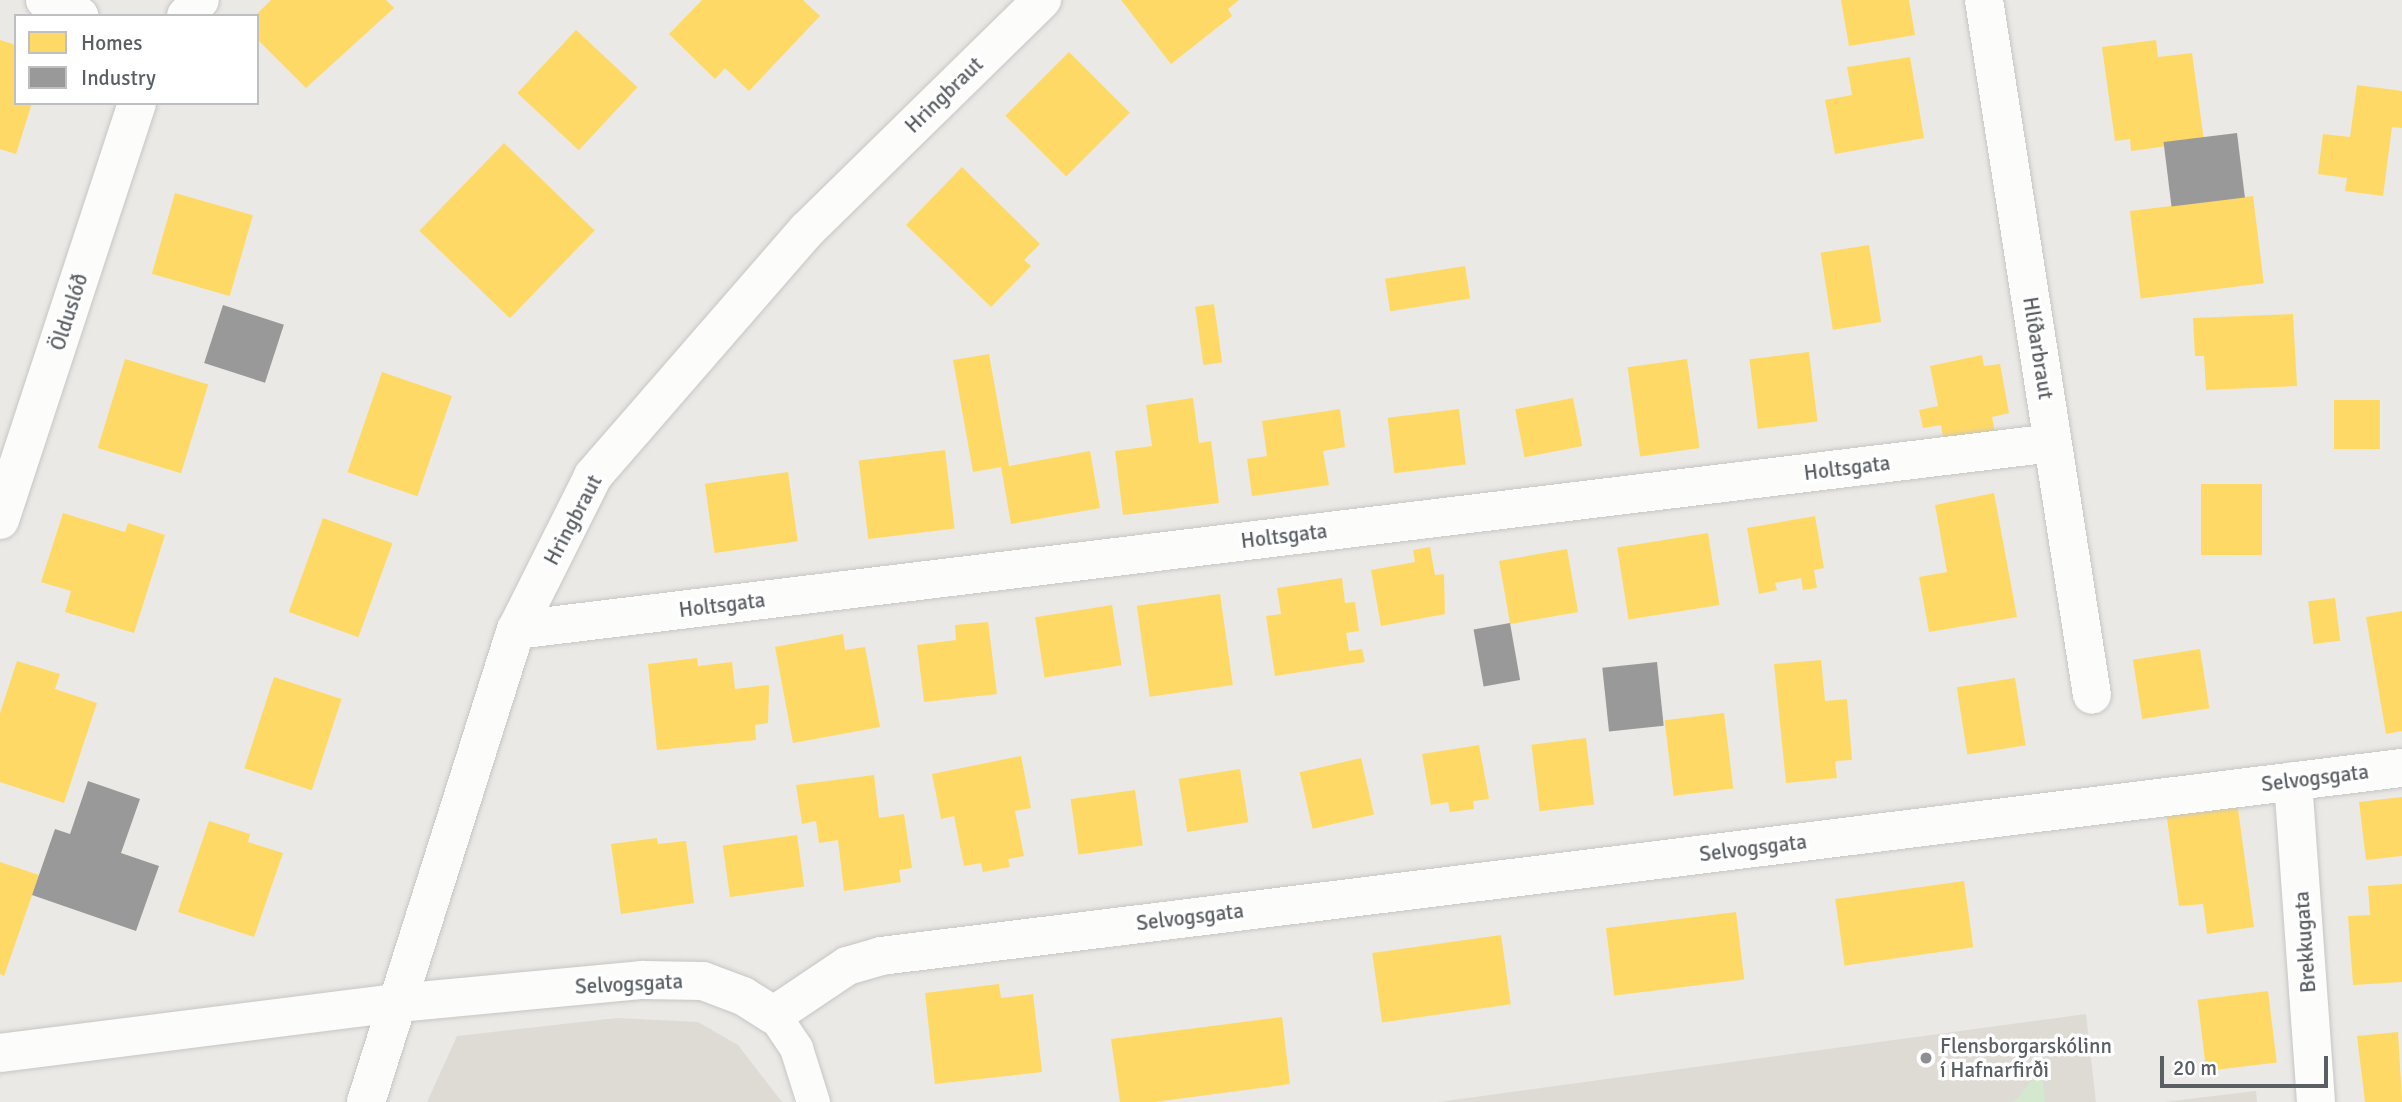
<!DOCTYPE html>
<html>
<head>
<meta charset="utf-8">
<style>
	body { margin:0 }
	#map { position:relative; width:2402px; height:1102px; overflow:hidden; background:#ebe9e5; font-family:Signika,sans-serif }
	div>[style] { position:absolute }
	.education>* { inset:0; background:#dedbd5 }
	.green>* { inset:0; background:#d3e8ce }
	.homes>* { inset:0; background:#ffd966; transform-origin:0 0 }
	.industry>* { inset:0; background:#999; transform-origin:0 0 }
	.roads { filter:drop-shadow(0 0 2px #c6c6c6) drop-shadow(0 0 2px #c6c6c6) }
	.service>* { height:33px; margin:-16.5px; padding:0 16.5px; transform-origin:16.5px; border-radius:16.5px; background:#fcfcfb }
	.minor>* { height:38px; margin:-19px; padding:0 19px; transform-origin:19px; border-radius:19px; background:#fcfcfb }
	.dots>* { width:19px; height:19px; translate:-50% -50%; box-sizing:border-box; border:4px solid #fff; border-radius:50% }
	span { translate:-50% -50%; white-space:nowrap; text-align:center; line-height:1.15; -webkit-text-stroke:7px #fff; paint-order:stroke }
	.street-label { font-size:21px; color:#5a5f64 }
	.poi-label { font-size:21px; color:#5a5f64 }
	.left { translate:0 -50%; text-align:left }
	.legend { position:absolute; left:14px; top:14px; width:245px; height:91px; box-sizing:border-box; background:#fff; border:2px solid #bdbfc1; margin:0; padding:9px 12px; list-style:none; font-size:21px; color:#5a5f64 }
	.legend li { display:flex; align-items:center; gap:14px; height:35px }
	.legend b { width:35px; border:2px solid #bdbfc1 }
	.scale { position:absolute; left:2160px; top:1056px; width:168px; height:32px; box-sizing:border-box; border:4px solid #5a5f64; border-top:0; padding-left:9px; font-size:21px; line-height:24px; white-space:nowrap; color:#5a5f64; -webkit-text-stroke:5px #fff; paint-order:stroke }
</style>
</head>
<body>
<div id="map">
	<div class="education">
		<i style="clip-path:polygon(2086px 1014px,2096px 1102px,1438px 1102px)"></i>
		<i style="clip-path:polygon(617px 1018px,698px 1022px,738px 1045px,782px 1102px,427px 1102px,457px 1036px)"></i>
		<i style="clip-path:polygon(2256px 1091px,2257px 1102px,2163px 1102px)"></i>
	</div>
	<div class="green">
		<i style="clip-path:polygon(2041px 1068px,2045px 1102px,2012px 1102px,2018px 1098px)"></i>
	</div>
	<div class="homes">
		<i style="clip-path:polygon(271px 0,386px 0,394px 8px,306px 88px,257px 39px,255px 16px)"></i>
		<i style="clip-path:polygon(702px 0,803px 0,820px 16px,749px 91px,725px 68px,715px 79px,669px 34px)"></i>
		<i style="clip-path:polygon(1121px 0,1239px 0,1228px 9px,1232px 16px,1171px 64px)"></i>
		<i style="clip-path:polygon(1841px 0,1909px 0,1915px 35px,1849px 46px)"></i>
		<i style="left:576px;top:30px;width:84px;height:86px;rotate:43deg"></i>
		<i style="clip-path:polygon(0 40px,16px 45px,16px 103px,32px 103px,16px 154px,0 149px)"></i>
		<i style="clip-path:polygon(2156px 40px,2158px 57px,2192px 53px,2204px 141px,2131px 151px,2130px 139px,2115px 141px,2102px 47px)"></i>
		<i style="left:1069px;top:52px;width:86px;height:90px;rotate:45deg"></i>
		<i style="clip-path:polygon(1910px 57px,1924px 138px,1835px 154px,1825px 100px,1852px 95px,1847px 67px)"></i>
		<i style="clip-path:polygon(2357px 85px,2402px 91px,2402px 128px,2392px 127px,2383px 196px,2345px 191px,2347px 178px,2318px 174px,2323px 134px,2350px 137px)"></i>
		<i style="left:504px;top:143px;width:126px;height:122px;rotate:44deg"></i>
		<i style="clip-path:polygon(962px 167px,1040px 244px,1024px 260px,1031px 266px,991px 307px,906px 225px)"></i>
		<i style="left:175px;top:193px;width:81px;height:84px;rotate:16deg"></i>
		<i style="left:2253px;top:196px;width:88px;height:124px;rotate:83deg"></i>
		<i style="left:1869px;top:245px;width:78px;height:49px;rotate:81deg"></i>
		<i style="left:1465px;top:266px;width:33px;height:81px;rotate:81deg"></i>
		<i style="left:1214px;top:304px;width:59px;height:19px;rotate:82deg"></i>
		<i style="clip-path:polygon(2293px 314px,2297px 386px,2206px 390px,2204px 356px,2195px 356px,2193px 318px)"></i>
		<i style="left:1809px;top:352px;width:70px;height:60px;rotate:83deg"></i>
		<i style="clip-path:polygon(989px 354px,1009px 466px,1090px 451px,1100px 508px,1011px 524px,1001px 467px,973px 472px,953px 360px)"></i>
		<i style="clip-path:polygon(1982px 355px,1984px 366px,2000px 364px,2009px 413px,1992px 417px,1995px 433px,1944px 442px,1941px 425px,1923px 428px,1919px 410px,1938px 406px,1930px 366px)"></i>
		<i style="left:125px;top:359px;width:87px;height:93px;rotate:17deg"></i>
		<i style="left:1687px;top:359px;width:90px;height:60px;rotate:82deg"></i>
		<i style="left:382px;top:372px;width:74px;height:106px;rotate:19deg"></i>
		<i style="clip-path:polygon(1193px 398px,1199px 443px,1211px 441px,1219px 503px,1123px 515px,1115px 451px,1152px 446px,1146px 405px)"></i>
		<i style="left:1573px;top:398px;width:49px;height:59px;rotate:79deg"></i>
		<i style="left:2334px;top:400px;width:46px;height:49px"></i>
		<i style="clip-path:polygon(1340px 409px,1345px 447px,1323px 451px,1329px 485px,1252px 496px,1247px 459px,1267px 456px,1262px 421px)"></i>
		<i style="left:1459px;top:409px;width:56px;height:72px;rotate:83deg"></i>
		<i style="left:945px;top:450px;width:79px;height:87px;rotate:83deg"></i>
		<i style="left:788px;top:472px;width:70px;height:84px;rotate:82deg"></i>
		<i style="left:2262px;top:484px;width:71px;height:61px;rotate:90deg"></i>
		<i style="clip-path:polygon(1994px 493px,2017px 617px,1929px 632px,1919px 577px,1947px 572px,1935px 505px)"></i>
		<i style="clip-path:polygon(63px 513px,125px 532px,128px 523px,165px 535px,134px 633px,65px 612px,71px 591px,41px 582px)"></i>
		<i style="clip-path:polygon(1815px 516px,1824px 568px,1814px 570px,1817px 588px,1803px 590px,1801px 578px,1775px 583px,1777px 590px,1759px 594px,1747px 528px)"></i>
		<i style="left:323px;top:518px;width:74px;height:100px;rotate:20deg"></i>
		<i style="left:1708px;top:533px;width:73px;height:92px;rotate:81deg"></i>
		<i style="clip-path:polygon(1430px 547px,1435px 575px,1444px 574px,1445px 614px,1381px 626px,1371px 570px,1415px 562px,1413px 550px)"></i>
		<i style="left:1567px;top:549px;width:64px;height:69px;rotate:80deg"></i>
		<i style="clip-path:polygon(1342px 578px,1345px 603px,1355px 602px,1359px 631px,1346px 633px,1349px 651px,1362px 649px,1365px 662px,1275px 676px,1266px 616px,1281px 614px,1277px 588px)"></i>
		<i style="left:1220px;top:594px;width:92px;height:84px;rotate:82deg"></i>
		<i style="left:2335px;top:598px;width:43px;height:27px;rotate:83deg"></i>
		<i style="left:1112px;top:605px;width:61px;height:78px;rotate:81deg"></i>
		<i style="clip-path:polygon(2402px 611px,2402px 731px,2386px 734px,2366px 617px)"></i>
		<i style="clip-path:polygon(988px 622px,997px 694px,924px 702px,917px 645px,956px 640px,955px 625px)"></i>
		<i style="clip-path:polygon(843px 634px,845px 650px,865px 647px,880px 727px,793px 743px,775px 647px)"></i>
		<i style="left:2200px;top:649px;width:60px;height:68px;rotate:81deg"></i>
		<i style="clip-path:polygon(697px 658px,698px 666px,732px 662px,735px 689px,769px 685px,768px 723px,755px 725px,756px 740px,657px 750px,648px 664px)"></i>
		<i style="clip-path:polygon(1821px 660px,1825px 701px,1847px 699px,1852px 760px,1835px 761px,1837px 778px,1786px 783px,1774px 664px)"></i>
		<i style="clip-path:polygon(17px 661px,60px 674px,55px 689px,97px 703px,64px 803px,0 782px,0 713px)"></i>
		<i style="left:274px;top:677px;width:71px;height:96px;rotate:18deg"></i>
		<i style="left:2015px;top:678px;width:68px;height:59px;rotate:81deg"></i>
		<i style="left:1724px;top:713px;width:76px;height:60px;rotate:83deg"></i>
		<i style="left:1586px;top:738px;width:67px;height:55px;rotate:83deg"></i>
		<i style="clip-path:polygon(1479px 745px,1489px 799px,1473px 801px,1474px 809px,1450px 812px,1448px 802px,1431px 805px,1422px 754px)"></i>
		<i style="clip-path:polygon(1021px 756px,1031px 808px,1015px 811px,1024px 856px,1008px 859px,1010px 867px,983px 872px,981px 863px,964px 866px,954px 816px,941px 819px,932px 774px)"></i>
		<i style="left:1361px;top:758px;width:58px;height:63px;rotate:77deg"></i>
		<i style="left:1240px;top:769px;width:54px;height:62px;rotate:81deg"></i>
		<i style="clip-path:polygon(874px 775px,879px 818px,904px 814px,912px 868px,899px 870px,901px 882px,844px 891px,838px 840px,819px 843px,816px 821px,802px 824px,796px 785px)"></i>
		<i style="left:1135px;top:790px;width:56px;height:65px;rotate:82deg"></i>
		<i style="clip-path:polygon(2236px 794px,2254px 927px,2207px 934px,2203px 904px,2179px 906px,2165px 804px)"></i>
		<i style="clip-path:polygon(2402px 797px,2402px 856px,2366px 860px,2359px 802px)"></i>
		<i style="clip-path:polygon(209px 821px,250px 834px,248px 842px,283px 853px,254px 937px,178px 912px)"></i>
		<i style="left:797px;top:835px;width:52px;height:75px;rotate:82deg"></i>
		<i style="clip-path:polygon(657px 838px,658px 844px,686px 841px,694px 903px,621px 914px,611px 844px)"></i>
		<i style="clip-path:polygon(0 862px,39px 875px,4px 976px,0 974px)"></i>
		<i style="left:1964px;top:881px;width:67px;height:130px;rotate:82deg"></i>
		<i style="clip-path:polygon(2402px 884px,2402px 982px,2353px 985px,2348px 916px,2370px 915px,2368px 886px)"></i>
		<i style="left:1736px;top:912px;width:68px;height:131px;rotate:83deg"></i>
		<i style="left:1501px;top:935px;width:70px;height:130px;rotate:82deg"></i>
		<i style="clip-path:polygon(999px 984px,1001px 998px,1033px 994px,1042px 1072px,935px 1084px,925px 993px)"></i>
		<i style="left:2268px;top:991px;width:72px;height:71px;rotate:83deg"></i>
		<i style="clip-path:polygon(1282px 1017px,1290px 1084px,1154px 1102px,1120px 1102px,1111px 1039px)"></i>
		<i style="clip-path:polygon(2398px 1032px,2402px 1102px,2365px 1102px,2357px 1036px)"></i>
	</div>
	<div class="industry">
		<i style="left:2237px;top:133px;width:65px;height:74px;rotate:83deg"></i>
		<i style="left:223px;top:305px;width:64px;height:61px;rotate:18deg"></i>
		<i style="left:1510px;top:623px;width:58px;height:37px;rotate:80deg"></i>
		<i style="left:1657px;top:662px;width:64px;height:55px;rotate:84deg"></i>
		<i style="clip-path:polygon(88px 781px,140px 799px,121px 853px,159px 866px,136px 931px,32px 895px,55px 829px,70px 834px)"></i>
	</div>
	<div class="roads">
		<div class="service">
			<i style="left:774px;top:1015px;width:40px;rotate:56deg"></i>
			<i style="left:796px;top:1048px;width:57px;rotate:72.5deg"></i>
		</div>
		<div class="minor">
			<i style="left:45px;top:0;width:38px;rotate:25deg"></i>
			<i style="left:1984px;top:0;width:703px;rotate:81.17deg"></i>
			<i style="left:186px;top:16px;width:21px;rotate:-49deg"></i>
			<i style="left:0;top:520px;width:439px;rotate:-71.8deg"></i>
			<i style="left:516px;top:630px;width:1548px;rotate:-6.94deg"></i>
			<i style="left:2293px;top:781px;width:322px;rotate:85.9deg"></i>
			<i style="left:0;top:1053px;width:401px;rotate:-7.2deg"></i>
			<i style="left:398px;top:1003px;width:246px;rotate:-5.4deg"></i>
			<i style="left:643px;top:980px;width:60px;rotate:1deg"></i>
			<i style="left:703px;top:981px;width:43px;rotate:20.6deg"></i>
			<i style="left:743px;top:996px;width:36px;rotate:32deg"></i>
			<i style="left:774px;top:1015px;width:88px;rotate:-33.9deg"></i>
			<i style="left:847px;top:966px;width:35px;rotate:-16deg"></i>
			<i style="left:881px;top:956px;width:1533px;rotate:-7.05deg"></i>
			<i style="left:366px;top:1102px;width:495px;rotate:-72.4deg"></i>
			<i style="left:516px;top:630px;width:172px;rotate:-63.4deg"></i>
			<i style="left:593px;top:476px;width:326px;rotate:-49deg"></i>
			<i style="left:807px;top:230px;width:329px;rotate:-44.4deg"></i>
		</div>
	</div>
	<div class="dots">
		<i style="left:1926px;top:1058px;background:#8d8f91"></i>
	</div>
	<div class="street-label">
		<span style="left:944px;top:95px;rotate:-44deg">Hringbraut</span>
		<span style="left:69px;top:312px;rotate:-72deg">Ölduslóð</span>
		<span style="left:2038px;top:348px;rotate:81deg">Hlíðarbraut</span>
		<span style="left:1847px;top:468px;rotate:-7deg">Holtsgata</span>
		<span style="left:573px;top:520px;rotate:-62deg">Hringbraut</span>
		<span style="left:1284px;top:536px;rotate:-7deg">Holtsgata</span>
		<span style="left:722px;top:605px;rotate:-7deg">Holtsgata</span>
		<span style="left:2315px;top:778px;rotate:-7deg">Selvogsgata</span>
		<span style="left:1753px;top:848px;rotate:-7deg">Selvogsgata</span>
		<span style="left:1190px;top:917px;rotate:-7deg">Selvogsgata</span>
		<span style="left:2305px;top:942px;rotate:-94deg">Brekkugata</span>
		<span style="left:629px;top:984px;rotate:-3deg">Selvogsgata</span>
	</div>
	<div class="poi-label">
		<span class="left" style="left:1940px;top:1058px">Flensborgarskólinn<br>í Hafnarfirði</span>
	</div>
	<ul class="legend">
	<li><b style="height:19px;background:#ffd966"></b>Homes</li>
	<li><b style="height:19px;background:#999"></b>Industry</li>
	</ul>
	<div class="scale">20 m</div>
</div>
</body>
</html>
